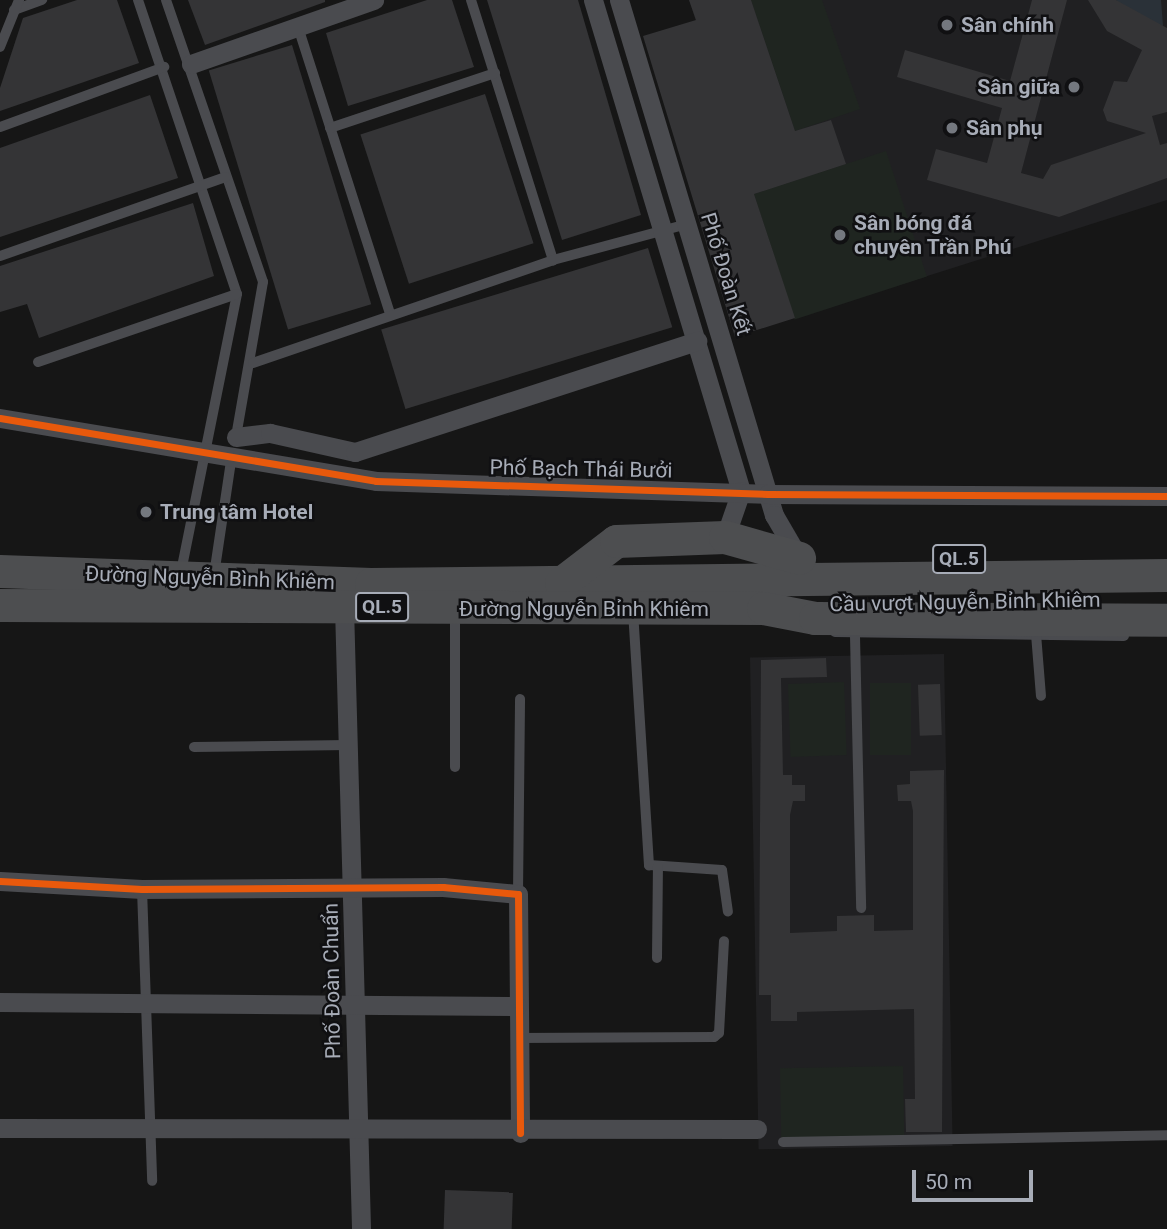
<!DOCTYPE html>
<html>
<head>
<meta charset="utf-8">
<style>
	body { margin:0 }
	#map { position:relative; width:1167px; height:1229px; overflow:hidden; background:#161616; font-family:Roboto,sans-serif }
	div>[style] { position:absolute }
	.built>* { inset:0; background:#202022; transform-origin:0 0 }
	.green>* { inset:0; background:#1f2520; transform-origin:0 0 }
	.water>* { inset:0; background:#2a3138 }
	.building>* { inset:0; background:#343436; transform-origin:0 0 }
	.lane>* { height:10px; margin:-5px; padding:0 5px; transform-origin:5px; border-radius:5px; background:#4a4b4f }
	.street>* { height:19px; margin:-9.5px; padding:0 9.5px; transform-origin:9.5px; border-radius:9.5px; background:#4a4b4f }
	.highway>* { height:33px; margin:-16.5px; padding:0 16.5px; transform-origin:16.5px; border-radius:16.5px; background:#4d4e50 }
	.cycleway>* { height:7px; margin:-3.5px; padding:0 3.5px; transform-origin:3.5px; border-radius:3.5px; background:#e8590c }
	.dots>* { width:19px; height:19px; translate:-50% -50%; box-sizing:border-box; border:4px solid #101012; border-radius:50% }
	span { translate:-50% -50%; white-space:nowrap; text-align:center; line-height:1.15; -webkit-text-stroke:5px #101012; paint-order:stroke }
	.shield-label span { padding:2px 5px; background:#101012; border:2px solid; border-radius:5px; -webkit-text-stroke-width:0 }
	.shield-label { font-size:19px; color:#a7acb7; font-weight:700 }
	.poi-label { font-size:21px; color:#a7acb7; font-weight:700 }
	.left { translate:0 -50%; text-align:left }
	.right { translate:-100% -50%; text-align:right }
	.street-label { font-size:21px; color:#a7acb7 }
	.scale { position:absolute; left:912px; top:1170px; width:121px; height:32px; box-sizing:border-box; border:4px solid #a7acb7; border-top:0; padding-left:9px; font-size:21px; line-height:24px; white-space:nowrap; color:#a7acb7; -webkit-text-stroke:5px #101012; paint-order:stroke }
</style>
</head>
<body>
<div id="map">
	<div class="built">
		<i style="clip-path:polygon(689px 0,1167px 0,1167px 200px,795px 318px)"></i>
		<i style="left:944px;top:654px;width:492px;height:194px;rotate:89deg"></i>
	</div>
	<div class="green">
		<i style="clip-path:polygon(751px 0,822px 0,860px 109px,795px 131px)"></i>
		<i style="left:886px;top:151px;width:132px;height:139px;rotate:72deg"></i>
		<i style="left:844px;top:682px;width:73px;height:56px;rotate:88deg"></i>
		<i style="left:870px;top:683px;width:41px;height:72px"></i>
		<i style="left:903px;top:1066px;width:70px;height:123px;rotate:89deg"></i>
	</div>
	<div class="water">
		<i style="clip-path:polygon(1116px 0,1161px 0,1163px 26px,1131px 13px)"></i>
	</div>
	<div class="building">
		<i style="clip-path:polygon(77px 0,117px 0,139px 63px,0 111px,0 88px,23px 18px)"></i>
		<i style="clip-path:polygon(188px 0,325px 0,325px 2px,205px 45px)"></i>
		<i style="clip-path:polygon(427px 0,452px 0,474px 67px,348px 106px,326px 33px)"></i>
		<i style="clip-path:polygon(487px 0,578px 0,641px 215px,562px 240px)"></i>
		<i style="clip-path:polygon(689px 0,751px 0,795px 131px,831px 120px,846px 164px,754px 194px,795px 318px,735px 337px,643px 36px,696px 20px)"></i>
		<i style="clip-path:polygon(1032px 0,1067px 0,1021px 173px,1043px 179px,1051px 165px,1146px 133px,1107px 121px,1103px 110px,1114px 81px,1127px 82px,1142px 50px,1107px 31px,1088px 0,1116px 0,1167px 28px,1167px 112px,1152px 116px,1160px 145px,1167px 143px,1167px 178px,1059px 217px,927px 180px,936px 149px,987px 163px,1002px 108px,897px 77px,905px 50px,1010px 81px)"></i>
		<i style="left:292px;top:45px;width:271px;height:87px;rotate:73deg"></i>
		<i style="left:485px;top:94px;width:157px;height:131px;rotate:72deg"></i>
		<i style="clip-path:polygon(150px 95px,178px 178px,0 237px,0 148px)"></i>
		<i style="clip-path:polygon(193px 203px,214px 276px,39px 338px,27px 304px,0 312px,0 266px)"></i>
		<i style="left:648px;top:248px;width:83px;height:279px;rotate:73deg"></i>
		<i style="clip-path:polygon(826px 658px,827px 677px,781px 678px,783px 775px,792px 775px,792px 785px,805px 785px,805px 801px,793px 801px,790px 815px,790px 933px,837px 931px,837px 916px,874px 915px,874px 931px,913px 930px,913px 811px,911px 801px,898px 801px,897px 785px,910px 784px,910px 771px,944px 770px,942px 1132px,906px 1132px,905px 1099px,915px 1099px,914px 1009px,797px 1012px,797px 1021px,771px 1021px,771px 995px,759px 995px,761px 660px)"></i>
		<i style="left:940px;top:684px;width:51px;height:22px;rotate:88deg"></i>
		<i style="left:445px;top:1190px;width:68px;height:39px;rotate:2deg"></i>
	</div>
	<div class="lane">
		<i style="left:138px;top:0;width:310px;rotate:71.4deg"></i>
		<i style="left:237px;top:294px;width:284px;rotate:101.4deg"></i>
		<i style="left:166px;top:0;width:298px;rotate:71deg"></i>
		<i style="left:263px;top:282px;width:157px;rotate:99.9deg"></i>
		<i style="left:471px;top:0;width:273px;rotate:72.5deg"></i>
		<i style="left:14px;top:10px;width:30px;rotate:-20deg"></i>
		<i style="left:298px;top:27px;width:300px;rotate:72.2deg"></i>
		<i style="left:0;top:47px;width:51px;rotate:-68deg"></i>
		<i style="left:0;top:127px;width:175px;rotate:-20.1deg"></i>
		<i style="left:330px;top:128px;width:174px;rotate:-18.4deg"></i>
		<i style="left:0;top:256px;width:239px;rotate:-19.3deg"></i>
		<i style="left:38px;top:362px;width:210px;rotate:-18.9deg"></i>
		<i style="left:253px;top:363px;width:317px;rotate:-18.9deg"></i>
		<i style="left:553px;top:260px;width:139px;rotate:-15deg"></i>
		<i style="left:214px;top:575px;width:121px;rotate:-81.5deg"></i>
		<i style="left:633px;top:611px;width:255px;rotate:86.4deg"></i>
		<i style="left:649px;top:865px;width:73px;rotate:3.9deg"></i>
		<i style="left:722px;top:870px;width:42px;rotate:81.9deg"></i>
		<i style="left:455px;top:612px;width:155px;rotate:90deg"></i>
		<i style="left:835px;top:632px;width:289px;rotate:0.8deg"></i>
		<i style="left:1036px;top:634px;width:62px;rotate:85.4deg"></i>
		<i style="left:855px;top:636px;width:272px;rotate:88.7deg"></i>
		<i style="left:194px;top:747px;width:155px;rotate:-0.7deg"></i>
		<i style="left:142px;top:889px;width:292px;rotate:88deg"></i>
		<i style="left:518px;top:894px;width:195px;rotate:-89.4deg"></i>
		<i style="left:657px;top:958px;width:92px;rotate:-89.4deg"></i>
		<i style="left:517px;top:1038px;width:197px;rotate:-0.3deg"></i>
		<i style="left:714px;top:1037px;width:6px;rotate:-39deg"></i>
		<i style="left:719px;top:1033px;width:92px;rotate:-86.9deg"></i>
		<i style="left:783px;top:1142px;width:384px;rotate:-1deg"></i>
	</div>
	<div class="street">
		<i style="left:593px;top:0;width:513px;rotate:73.23deg"></i>
		<i style="left:741px;top:491px;width:49px;rotate:109.2deg"></i>
		<i style="left:619px;top:0;width:538px;rotate:73.25deg"></i>
		<i style="left:774px;top:515px;width:50px;rotate:59.8deg"></i>
		<i style="left:191px;top:64px;width:194px;rotate:-19.3deg"></i>
		<i style="left:0;top:418px;width:381px;rotate:9.5deg"></i>
		<i style="left:376px;top:481px;width:392px;rotate:1.9deg"></i>
		<i style="left:768px;top:494px;width:399px;rotate:0.3deg"></i>
		<i style="left:236px;top:437px;width:34px;rotate:-7deg"></i>
		<i style="left:270px;top:433px;width:87px;rotate:12.6deg"></i>
		<i style="left:355px;top:452px;width:360px;rotate:-18deg"></i>
		<i style="left:344px;top:607px;width:622px;rotate:88.43deg"></i>
		<i style="left:0;top:881px;width:142px;rotate:3.2deg"></i>
		<i style="left:142px;top:889px;width:301px;rotate:-0.4deg"></i>
		<i style="left:443px;top:887px;width:75px;rotate:5.3deg"></i>
		<i style="left:518px;top:894px;width:239px;rotate:89.5deg"></i>
		<i style="left:0;top:1002px;width:517px;rotate:0.44deg"></i>
		<i style="left:0;top:1128px;width:757px;rotate:0.08deg"></i>
	</div>
	<div class="highway">
		<i style="left:0;top:571px;width:371px;rotate:2deg"></i>
		<i style="left:371px;top:584px;width:796px;rotate:-0.65deg"></i>
		<i style="left:561px;top:583px;width:69px;rotate:-37.4deg"></i>
		<i style="left:616px;top:541px;width:109px;rotate:-2.1deg"></i>
		<i style="left:725px;top:537px;width:77px;rotate:15.8deg"></i>
		<i style="left:0;top:605px;width:763px;rotate:0.23deg"></i>
		<i style="left:763px;top:608px;width:53px;rotate:10.9deg"></i>
		<i style="left:815px;top:618px;width:352px;rotate:0.3deg"></i>
	</div>
	<div class="cycleway">
		<i style="left:0;top:418px;width:381px;rotate:9.5deg"></i>
		<i style="left:376px;top:481px;width:392px;rotate:1.9deg"></i>
		<i style="left:768px;top:494px;width:399px;rotate:0.3deg"></i>
		<i style="left:0;top:881px;width:142px;rotate:3.2deg"></i>
		<i style="left:142px;top:889px;width:301px;rotate:-0.4deg"></i>
		<i style="left:443px;top:887px;width:75px;rotate:5.3deg"></i>
		<i style="left:518px;top:894px;width:239px;rotate:89.5deg"></i>
	</div>
	<div class="dots">
		<i style="left:947px;top:25px;background:#74787f"></i>
		<i style="left:1074px;top:87px;background:#74787f"></i>
		<i style="left:952px;top:128px;background:#74787f"></i>
		<i style="left:840px;top:235px;background:#74787f"></i>
		<i style="left:146px;top:512px;background:#74787f"></i>
	</div>
	<div class="shield-label">
		<span style="left:959px;top:559px">QL.5</span>
		<span style="left:382px;top:607px">QL.5</span>
	</div>
	<div class="poi-label">
		<span class="left" style="left:961px;top:25px">Sân chính</span>
		<span class="right" style="left:1060px;top:87px">Sân giữa</span>
		<span class="left" style="left:966px;top:128px">Sân phụ</span>
		<span class="left" style="left:854px;top:235px">Sân bóng đá<br>chuyên Trần Phú</span>
		<span class="left" style="left:160px;top:512px">Trung tâm Hotel</span>
	</div>
	<div class="street-label">
		<span style="left:726px;top:274px;rotate:73deg">Phố Đoàn Kết</span>
		<span style="left:581px;top:469px;rotate:1deg">Phố Bạch Thái Bưởi</span>
		<span style="left:210px;top:578px;rotate:2deg">Đường Nguyễn Bình Khiêm</span>
		<span style="left:965px;top:602px;rotate:-1deg">Cầu vượt Nguyễn Bỉnh Khiêm</span>
		<span style="left:584px;top:609px">Đường Nguyễn Bỉnh Khiêm</span>
		<span style="left:332px;top:981px;rotate:-91deg">Phố Đoàn Chuẩn</span>
	</div>
	<div class="scale">50 m</div>
</div>
</body>
</html>
